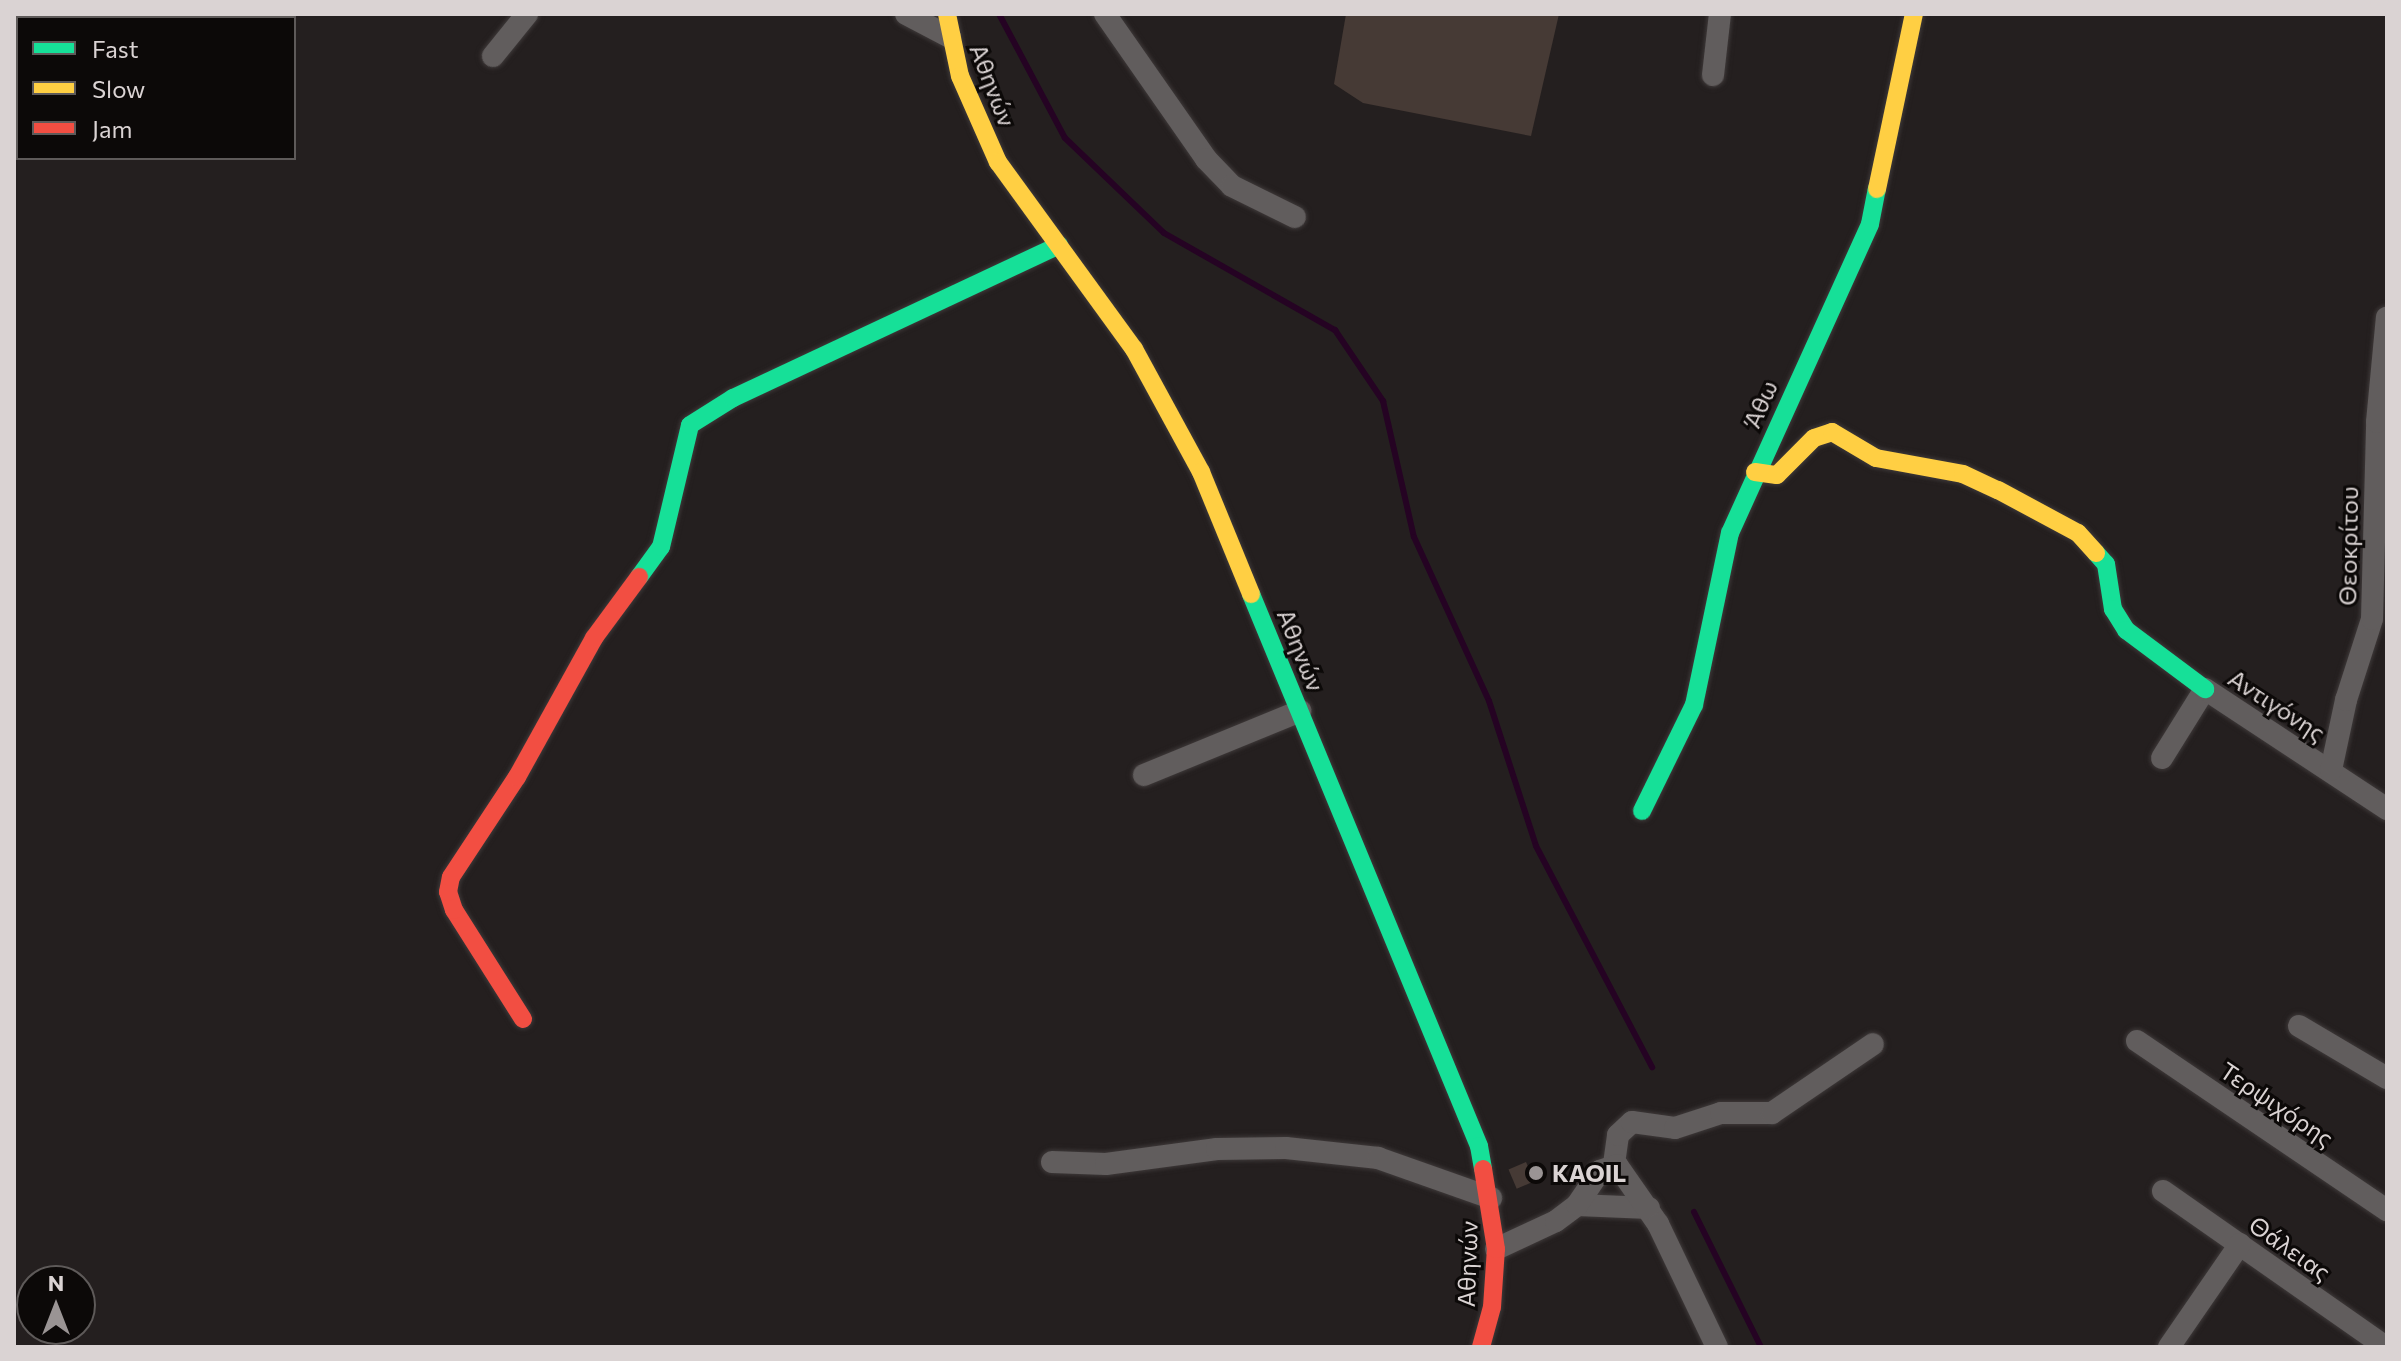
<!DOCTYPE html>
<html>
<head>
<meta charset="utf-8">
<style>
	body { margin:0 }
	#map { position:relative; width:2401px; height:1361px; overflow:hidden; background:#241f1f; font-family:Commissioner,sans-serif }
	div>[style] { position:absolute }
	.stream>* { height:6px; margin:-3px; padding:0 3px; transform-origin:3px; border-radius:3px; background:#250323 }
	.building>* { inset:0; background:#463a35; transform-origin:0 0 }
	.roads { filter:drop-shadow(0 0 2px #3e3939) drop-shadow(0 0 2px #3e3939) }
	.street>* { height:22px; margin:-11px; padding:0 11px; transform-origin:11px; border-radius:11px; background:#615d5d }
	.fast>* { height:18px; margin:-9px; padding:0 9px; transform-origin:9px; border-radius:9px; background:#16e098 }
	.slow>* { height:18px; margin:-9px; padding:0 9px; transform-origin:9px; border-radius:9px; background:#ffcf43 }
	.jam>* { height:18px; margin:-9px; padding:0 9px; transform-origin:9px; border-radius:9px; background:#f24e42 }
	.dots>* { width:22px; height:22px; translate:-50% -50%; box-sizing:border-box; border:4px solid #0c0908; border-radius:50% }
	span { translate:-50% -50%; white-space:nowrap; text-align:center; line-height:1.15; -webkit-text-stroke:6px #0c0908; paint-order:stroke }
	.street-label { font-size:24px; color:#dad3d3 }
	.poi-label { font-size:24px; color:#dad3d3; font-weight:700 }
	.left { translate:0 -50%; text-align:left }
	.frame { position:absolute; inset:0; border:16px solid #dad3d3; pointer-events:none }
	.legend { position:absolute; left:16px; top:16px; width:280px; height:144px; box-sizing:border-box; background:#0c0908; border:2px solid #5e5a59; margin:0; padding:10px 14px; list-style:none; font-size:24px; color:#dad3d3 }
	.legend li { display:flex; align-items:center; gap:16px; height:40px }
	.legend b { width:40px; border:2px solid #5e5a59 }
	.north { position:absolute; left:16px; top:1265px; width:80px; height:80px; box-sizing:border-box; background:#0c0908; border:2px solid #5e5a59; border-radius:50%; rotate:0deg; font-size:22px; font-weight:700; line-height:32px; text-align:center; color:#dad3d3 }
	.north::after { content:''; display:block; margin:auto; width:28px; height:36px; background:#9a9494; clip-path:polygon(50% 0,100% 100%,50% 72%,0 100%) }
</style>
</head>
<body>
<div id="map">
	<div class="stream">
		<i style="left:999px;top:14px;width:140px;rotate:62deg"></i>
		<i style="left:1065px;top:138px;width:137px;rotate:43.8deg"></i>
		<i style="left:1164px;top:233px;width:197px;rotate:29.6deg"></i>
		<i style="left:1335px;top:330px;width:86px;rotate:55.9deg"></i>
		<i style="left:1383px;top:401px;width:139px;rotate:77.2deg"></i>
		<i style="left:1414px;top:537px;width:180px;rotate:65.4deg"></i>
		<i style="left:1489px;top:701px;width:152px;rotate:72deg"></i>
		<i style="left:1536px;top:846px;width:250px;rotate:62.3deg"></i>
		<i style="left:1694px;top:1212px;width:151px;rotate:63.6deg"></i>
	</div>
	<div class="building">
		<i style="clip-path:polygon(1346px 14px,1559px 14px,1531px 136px,1363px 103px,1334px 84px)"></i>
		<i style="left:1526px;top:1162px;width:21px;height:19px;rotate:67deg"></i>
	</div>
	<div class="roads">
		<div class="street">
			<i style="left:906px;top:14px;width:50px;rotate:27.6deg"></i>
			<i style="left:1105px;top:14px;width:177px;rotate:55.1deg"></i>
			<i style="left:1206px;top:159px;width:37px;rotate:46deg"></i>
			<i style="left:1232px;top:186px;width:70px;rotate:26.2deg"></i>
			<i style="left:493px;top:56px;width:54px;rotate:-51deg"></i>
			<i style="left:1713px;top:75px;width:61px;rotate:-83.5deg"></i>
			<i style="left:2162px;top:758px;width:81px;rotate:-58.1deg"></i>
			<i style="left:2205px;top:689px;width:218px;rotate:33.4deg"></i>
			<i style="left:2331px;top:770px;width:72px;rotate:-77.9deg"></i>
			<i style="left:2346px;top:700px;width:85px;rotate:-72.2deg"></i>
			<i style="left:2372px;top:619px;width:197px;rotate:-88.5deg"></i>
			<i style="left:2377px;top:422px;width:105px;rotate:-84.6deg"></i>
			<i style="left:1144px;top:775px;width:169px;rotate:-22.3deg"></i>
			<i style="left:2299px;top:1026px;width:102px;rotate:30.6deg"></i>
			<i style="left:2137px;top:1041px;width:302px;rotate:34.1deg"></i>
			<i style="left:1052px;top:1162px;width:54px;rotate:2.1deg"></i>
			<i style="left:1106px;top:1164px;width:112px;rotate:-7.7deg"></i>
			<i style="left:1217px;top:1149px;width:69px;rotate:-0.8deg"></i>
			<i style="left:1286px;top:1148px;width:93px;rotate:6.2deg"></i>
			<i style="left:1378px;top:1158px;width:120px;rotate:19.5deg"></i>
			<i style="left:1614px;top:1164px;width:29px;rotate:-82deg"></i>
			<i style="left:1618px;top:1135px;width:19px;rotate:-43deg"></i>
			<i style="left:1632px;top:1122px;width:43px;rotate:7.9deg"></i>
			<i style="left:1675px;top:1128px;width:48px;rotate:-18.1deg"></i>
			<i style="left:1721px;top:1113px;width:51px"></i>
			<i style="left:1772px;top:1113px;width:122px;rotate:-34.3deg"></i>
			<i style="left:2163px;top:1191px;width:272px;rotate:35deg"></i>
			<i style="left:1577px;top:1205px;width:72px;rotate:2.4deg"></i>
			<i style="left:1496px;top:1249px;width:66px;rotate:-25deg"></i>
			<i style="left:1556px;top:1221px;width:26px;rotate:-37deg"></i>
			<i style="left:1577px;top:1205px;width:41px;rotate:-55.9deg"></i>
			<i style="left:1600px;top:1171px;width:18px;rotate:-19deg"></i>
			<i style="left:1617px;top:1165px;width:72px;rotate:55.2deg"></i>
			<i style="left:1658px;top:1224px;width:136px;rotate:64.4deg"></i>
			<i style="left:2169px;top:1347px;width:125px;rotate:-55.4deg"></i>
		</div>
		<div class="fast">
			<i style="left:2096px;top:553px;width:15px;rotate:48deg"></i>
			<i style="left:2106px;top:564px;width:46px;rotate:81.2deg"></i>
			<i style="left:2113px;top:609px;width:25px;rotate:58deg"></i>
			<i style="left:2126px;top:630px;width:99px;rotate:36.8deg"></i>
			<i style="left:639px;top:577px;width:37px;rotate:-54deg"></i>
			<i style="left:661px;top:547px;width:125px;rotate:-76.6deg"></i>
			<i style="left:690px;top:425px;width:51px;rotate:-32.1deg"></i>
			<i style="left:733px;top:398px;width:360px;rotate:-25.1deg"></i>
			<i style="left:1251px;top:594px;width:597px;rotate:67.56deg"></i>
			<i style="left:1479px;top:1146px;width:23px;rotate:80deg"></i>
			<i style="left:1642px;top:811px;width:118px;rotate:-63.9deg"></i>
			<i style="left:1694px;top:705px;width:176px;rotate:-78.2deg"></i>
			<i style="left:1730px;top:533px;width:339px;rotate:-65.6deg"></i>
			<i style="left:1870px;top:224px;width:36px;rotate:-79deg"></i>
		</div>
		<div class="slow">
			<i style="left:947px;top:14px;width:63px;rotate:78.2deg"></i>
			<i style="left:960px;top:76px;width:94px;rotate:66.2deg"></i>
			<i style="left:998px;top:162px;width:231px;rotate:54deg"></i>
			<i style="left:1134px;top:349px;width:140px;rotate:61.4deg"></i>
			<i style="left:1201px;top:472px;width:132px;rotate:67.7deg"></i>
			<i style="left:1877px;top:189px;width:179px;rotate:-78.1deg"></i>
			<i style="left:1755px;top:472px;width:22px;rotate:8deg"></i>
			<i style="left:1777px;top:475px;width:52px;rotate:-45deg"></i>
			<i style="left:1814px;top:438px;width:19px;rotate:-18deg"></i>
			<i style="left:1832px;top:432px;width:51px;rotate:30.6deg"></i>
			<i style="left:1876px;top:458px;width:88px;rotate:10.4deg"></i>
			<i style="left:1963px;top:474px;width:38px;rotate:25deg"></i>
			<i style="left:1998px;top:490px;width:91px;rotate:28.3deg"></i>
			<i style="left:2078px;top:533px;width:27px;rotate:48deg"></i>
		</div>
		<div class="jam">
			<i style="left:523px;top:1019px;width:129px;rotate:-122.3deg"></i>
			<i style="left:454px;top:910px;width:19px;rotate:-108deg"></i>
			<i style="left:448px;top:892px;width:15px;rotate:-79deg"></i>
			<i style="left:451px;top:877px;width:120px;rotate:-56.6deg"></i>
			<i style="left:517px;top:777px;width:159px;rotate:-61deg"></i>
			<i style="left:594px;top:638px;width:76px;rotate:-53.6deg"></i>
			<i style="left:1481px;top:1347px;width:41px;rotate:-74.6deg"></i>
			<i style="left:1492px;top:1307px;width:58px;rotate:-86.1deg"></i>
			<i style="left:1496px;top:1249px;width:81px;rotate:-99.2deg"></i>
		</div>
	</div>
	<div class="dots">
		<i style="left:1536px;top:1173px;background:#9a9494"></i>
	</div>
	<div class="street-label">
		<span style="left:993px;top:85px;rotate:69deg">Αθηνών</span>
		<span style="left:1760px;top:404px;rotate:-66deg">Άθω</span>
		<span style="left:2348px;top:546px;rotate:-89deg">Θεοκρίτου</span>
		<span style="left:1301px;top:650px;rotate:68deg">Αθηνών</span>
		<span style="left:2277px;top:705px;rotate:33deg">Αντιγόνης</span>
		<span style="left:2277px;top:1104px;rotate:34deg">Τερψιχόρης</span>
		<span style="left:2290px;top:1248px;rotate:35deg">Θάλειας</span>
		<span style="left:1467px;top:1264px;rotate:-88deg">Αθηνών</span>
	</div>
	<div class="poi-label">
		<span class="left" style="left:1552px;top:1173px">KAOIL</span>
	</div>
	<div class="frame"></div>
	<ul class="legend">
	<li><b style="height:10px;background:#16e098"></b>Fast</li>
	<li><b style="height:10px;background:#ffcf43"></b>Slow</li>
	<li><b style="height:10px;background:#f24e42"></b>Jam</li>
	</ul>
	<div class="north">N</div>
</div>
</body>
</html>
